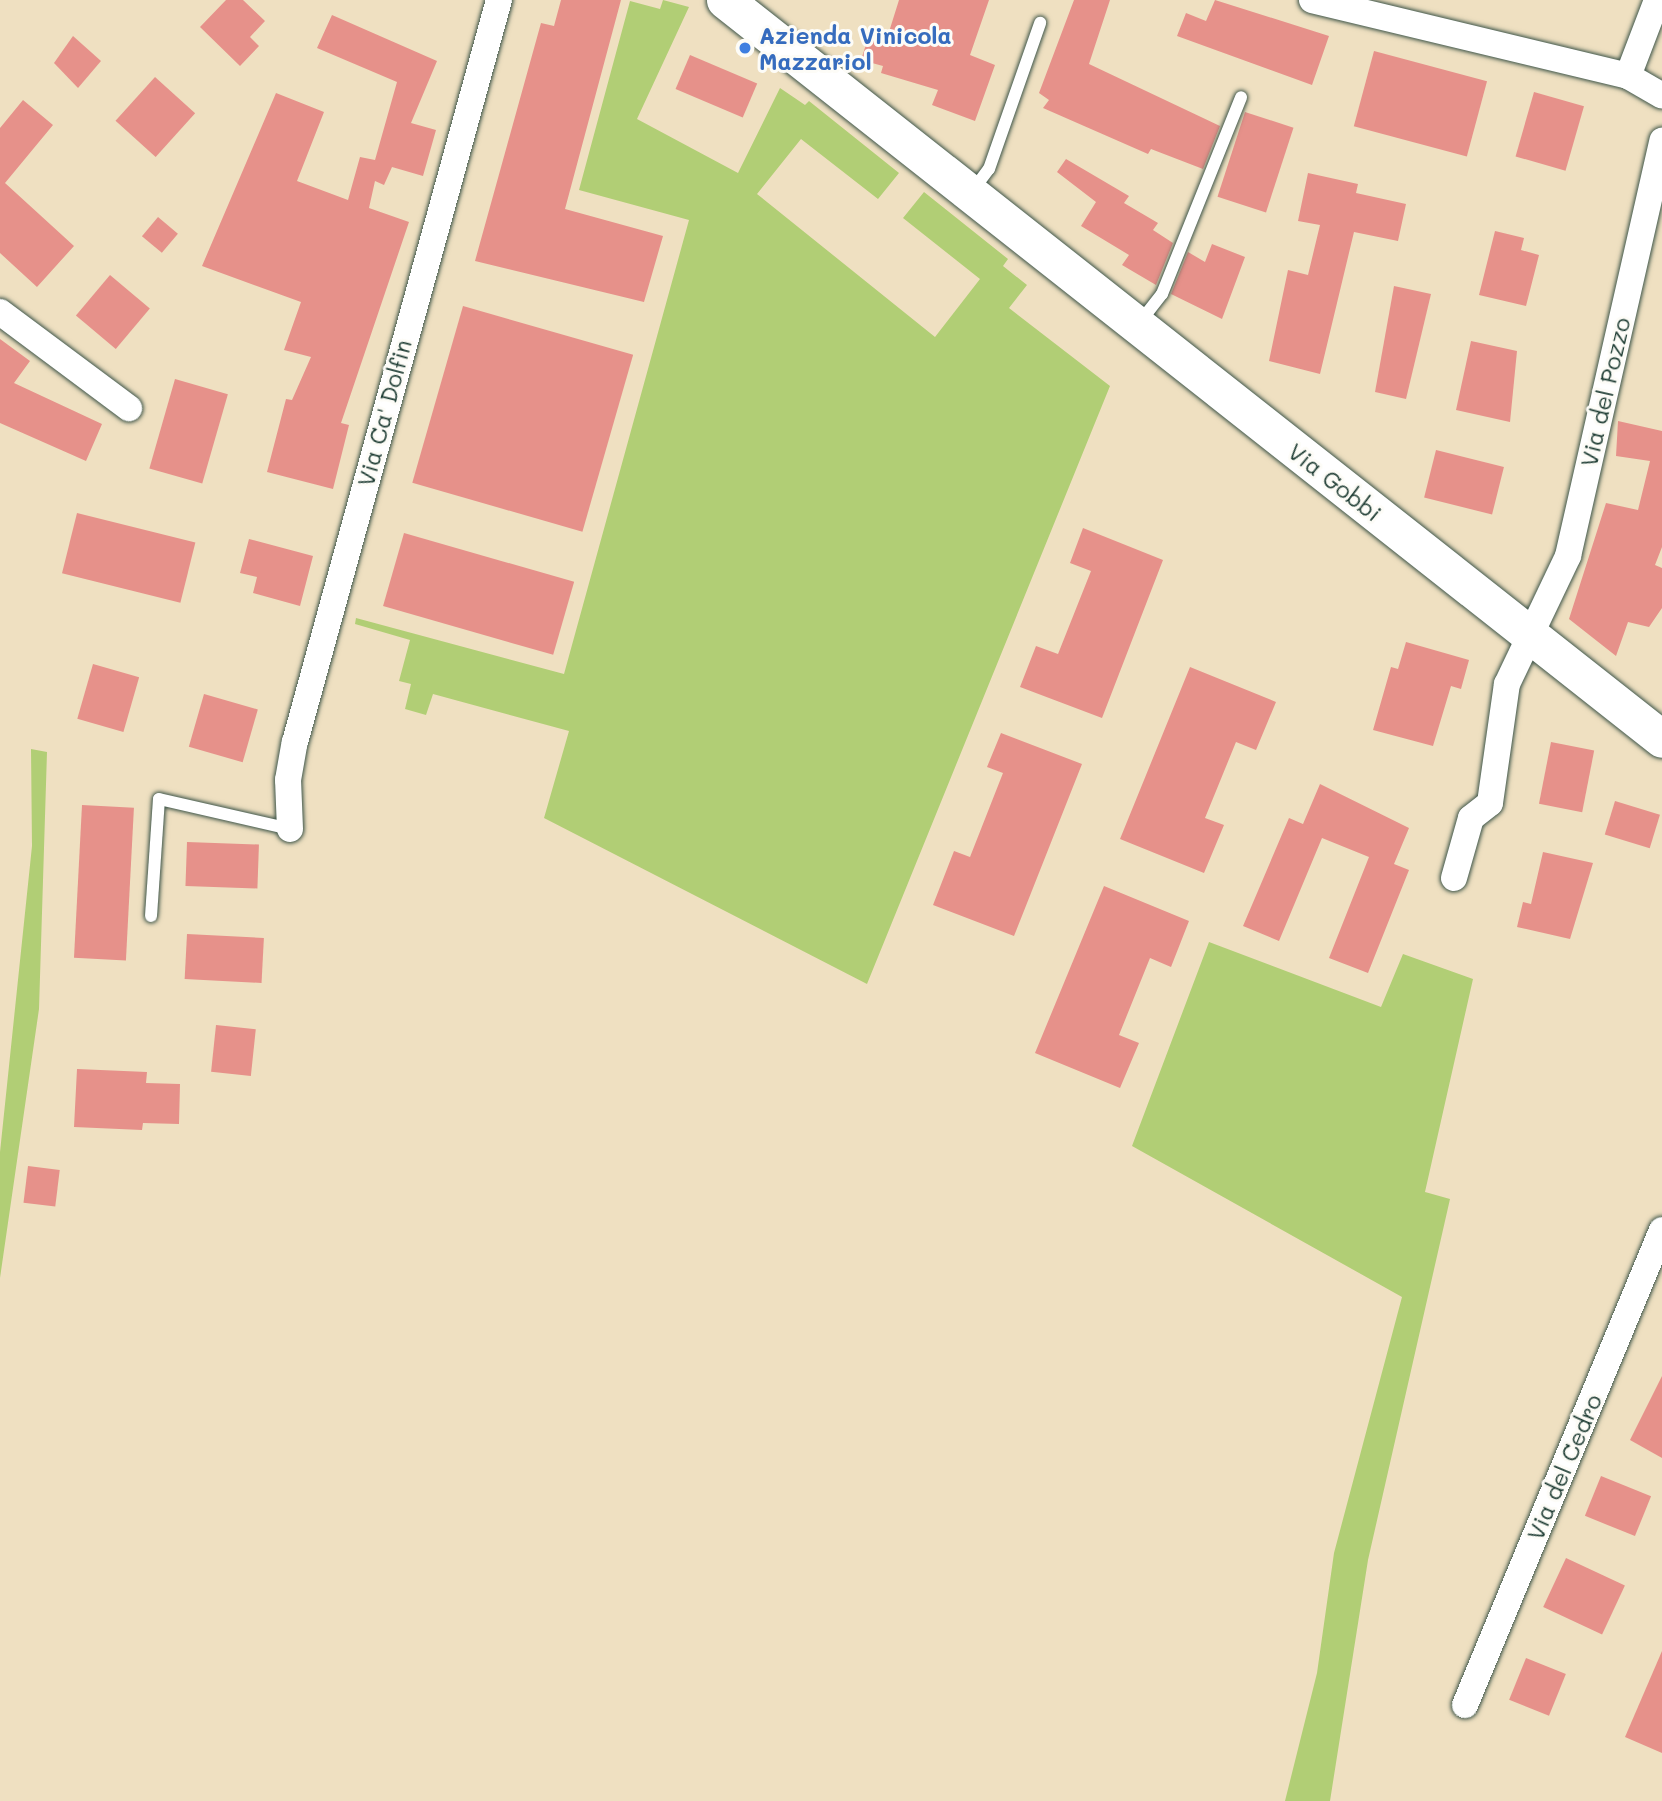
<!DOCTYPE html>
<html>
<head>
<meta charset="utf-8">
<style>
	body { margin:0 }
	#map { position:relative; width:1662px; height:1801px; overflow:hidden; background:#efe0c1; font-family:Mali,sans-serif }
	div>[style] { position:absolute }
	.green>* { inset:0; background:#b1ce75 }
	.building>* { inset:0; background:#e6918a; transform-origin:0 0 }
	.roads { filter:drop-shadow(0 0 2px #3e5549) drop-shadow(0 0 2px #3e5549) }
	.lane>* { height:12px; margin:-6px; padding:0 6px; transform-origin:6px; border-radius:6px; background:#fff }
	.street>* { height:26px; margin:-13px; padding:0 13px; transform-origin:13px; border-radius:13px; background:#fff }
	.secondary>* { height:37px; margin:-18.5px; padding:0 18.5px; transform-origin:18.5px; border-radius:18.5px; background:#fff }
	.dots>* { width:19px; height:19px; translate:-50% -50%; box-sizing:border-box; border:4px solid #fdfcf7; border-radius:50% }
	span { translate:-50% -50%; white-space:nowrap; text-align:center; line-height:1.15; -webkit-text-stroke:6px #fdfcf7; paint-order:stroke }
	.shop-label { font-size:23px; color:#366cbe; font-weight:700 }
	.left { translate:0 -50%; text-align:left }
	.street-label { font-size:23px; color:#1f3d34 }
</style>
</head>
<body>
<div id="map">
	<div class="green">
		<i style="clip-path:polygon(663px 0,689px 7px,637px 119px,738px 173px,780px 88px,805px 105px,809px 101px,899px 173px,878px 199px,801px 139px,757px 194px,935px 337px,980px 279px,903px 218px,924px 192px,1008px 259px,1003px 266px,1027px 285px,1009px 308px,1110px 386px,867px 984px,544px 818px,569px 731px,433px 694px,426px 715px,405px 709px,411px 684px,399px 681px,410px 640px,355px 624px,356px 618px,564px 674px,689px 220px,579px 190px,630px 1px,660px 9px)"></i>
		<i style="clip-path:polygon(31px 749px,47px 752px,39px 1009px,0 1278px,0 1152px,32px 846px)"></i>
		<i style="clip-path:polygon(1209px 942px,1381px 1007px,1403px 954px,1473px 979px,1425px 1192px,1450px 1199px,1368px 1560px,1330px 1801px,1285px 1801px,1317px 1673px,1334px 1553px,1402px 1297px,1132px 1146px)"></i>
	</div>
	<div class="building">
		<i style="clip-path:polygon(226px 0,243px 0,265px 21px,250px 37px,259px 46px,240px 66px,200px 27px)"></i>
		<i style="clip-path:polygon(561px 0,621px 0,565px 209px,663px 236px,644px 302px,475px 261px,541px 23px,554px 26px)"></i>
		<i style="clip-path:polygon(899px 0,989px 0,970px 55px,995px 65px,975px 121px,932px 105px,938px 90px,881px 73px,883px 66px,861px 60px,871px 29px,888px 35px)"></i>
		<i style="clip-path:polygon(1074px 0,1110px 0,1089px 64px,1220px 126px,1203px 169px,1151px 149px,1148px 154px,1043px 108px,1049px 100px,1039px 93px)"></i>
		<i style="clip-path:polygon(1215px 0,1329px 36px,1312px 85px,1177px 36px,1186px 13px,1206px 21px)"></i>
		<i style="clip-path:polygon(332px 15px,437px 61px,411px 123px,436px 130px,423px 176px,392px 167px,384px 185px,375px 181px,369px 208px,409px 222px,341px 423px,349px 425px,333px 489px,267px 472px,286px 399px,292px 400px,311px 357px,284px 350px,301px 302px,202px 266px,276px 93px,324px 112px,297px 181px,348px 200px,360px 157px,375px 160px,397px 82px,317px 48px)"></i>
		<i style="clip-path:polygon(73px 36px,101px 61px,78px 88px,54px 63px)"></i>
		<i style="left:1374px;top:51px;width:117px;height:78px;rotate:15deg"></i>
		<i style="left:690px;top:55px;width:73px;height:37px;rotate:23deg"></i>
		<i style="left:155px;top:77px;width:54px;height:59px;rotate:42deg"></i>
		<i style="left:1534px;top:92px;width:52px;height:67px;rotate:16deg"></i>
		<i style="clip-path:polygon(23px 100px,53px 125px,5px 183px,74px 246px,37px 287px,0 253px,0 128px)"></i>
		<i style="left:1245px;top:112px;width:51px;height:89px;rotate:18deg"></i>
		<i style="clip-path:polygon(1066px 159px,1129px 196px,1124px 203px,1158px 223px,1153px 230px,1173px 243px,1156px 285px,1122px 265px,1129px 255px,1081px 226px,1096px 202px,1057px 172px)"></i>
		<i style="clip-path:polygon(1308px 173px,1358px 184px,1356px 193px,1406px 204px,1398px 241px,1354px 232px,1320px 374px,1269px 361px,1288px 270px,1308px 275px,1320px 225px,1298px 221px)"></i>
		<i style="left:158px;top:217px;width:26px;height:25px;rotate:40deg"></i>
		<i style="clip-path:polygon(1495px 231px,1524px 238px,1521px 250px,1539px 255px,1526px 306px,1479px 295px)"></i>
		<i style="clip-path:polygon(1212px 244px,1245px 257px,1222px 319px,1171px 294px,1188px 252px,1205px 262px)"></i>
		<i style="left:110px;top:275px;width:52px;height:53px;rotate:40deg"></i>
		<i style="clip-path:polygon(1394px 286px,1431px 294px,1406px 399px,1375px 392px)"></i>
		<i style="left:463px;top:306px;width:177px;height:184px;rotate:16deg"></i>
		<i style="clip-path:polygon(0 339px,30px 361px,14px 383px,102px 424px,86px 461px,0 423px)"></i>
		<i style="clip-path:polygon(1471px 341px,1517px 351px,1510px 422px,1456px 410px)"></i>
		<i style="left:175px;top:379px;width:55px;height:93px;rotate:16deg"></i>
		<i style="clip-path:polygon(1618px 421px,1662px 431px,1662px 547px,1655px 565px,1662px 568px,1662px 608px,1649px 627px,1628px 622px,1616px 656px,1569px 619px,1606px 503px,1638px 510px,1650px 461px,1616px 456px)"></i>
		<i style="left:1436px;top:450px;width:70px;height:49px;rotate:14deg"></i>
		<i style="left:77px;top:513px;width:122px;height:62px;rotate:14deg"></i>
		<i style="clip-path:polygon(1083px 528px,1163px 560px,1102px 718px,1020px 687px,1036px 646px,1058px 654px,1091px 571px,1070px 563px)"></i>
		<i style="left:404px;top:533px;width:177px;height:76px;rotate:16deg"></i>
		<i style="clip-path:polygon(249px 539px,313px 556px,300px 606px,253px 593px,257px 577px,240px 573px)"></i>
		<i style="clip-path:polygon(1406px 642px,1469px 660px,1461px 689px,1451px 686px,1433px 746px,1373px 730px,1391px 667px,1398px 669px)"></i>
		<i style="left:93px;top:664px;width:48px;height:57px;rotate:16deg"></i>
		<i style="clip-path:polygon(1190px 667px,1276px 702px,1256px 750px,1236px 742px,1205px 818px,1224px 825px,1204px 873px,1120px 839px)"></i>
		<i style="left:204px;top:694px;width:56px;height:55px;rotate:16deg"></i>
		<i style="clip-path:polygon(1001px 733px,1082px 764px,1014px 936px,933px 905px,954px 851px,970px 857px,1003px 773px,987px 767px)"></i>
		<i style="left:1551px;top:742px;width:44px;height:63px;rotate:11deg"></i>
		<i style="clip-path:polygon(1320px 784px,1409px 828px,1394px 864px,1409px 870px,1368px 973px,1329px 958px,1369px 857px,1322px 838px,1279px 941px,1243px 926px,1289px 818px,1303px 824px)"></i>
		<i style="left:1615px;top:801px;width:47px;height:35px;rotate:17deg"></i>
		<i style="left:82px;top:805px;width:52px;height:153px;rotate:3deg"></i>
		<i style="left:187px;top:842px;width:72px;height:44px;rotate:2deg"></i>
		<i style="clip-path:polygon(1543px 852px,1593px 863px,1570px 939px,1517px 927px,1523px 902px,1531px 904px)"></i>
		<i style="clip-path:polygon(1104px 886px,1189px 921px,1171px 967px,1150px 958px,1119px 1035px,1139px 1043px,1120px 1088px,1035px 1053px)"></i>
		<i style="left:187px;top:934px;width:77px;height:45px;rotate:3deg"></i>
		<i style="left:216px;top:1025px;width:40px;height:47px;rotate:6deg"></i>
		<i style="clip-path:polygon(77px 1069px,147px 1072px,146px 1083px,180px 1084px,179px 1124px,143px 1123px,142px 1130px,74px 1127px)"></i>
		<i style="left:28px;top:1166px;width:32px;height:37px;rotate:7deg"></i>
		<i style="clip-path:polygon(1662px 1376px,1662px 1458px,1630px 1440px)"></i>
		<i style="left:1601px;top:1476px;width:54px;height:43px;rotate:22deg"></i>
		<i style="left:1566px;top:1558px;width:65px;height:54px;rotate:25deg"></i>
		<i style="clip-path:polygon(1662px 1651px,1662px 1753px,1625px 1737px)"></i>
		<i style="left:1526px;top:1658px;width:43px;height:45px;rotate:22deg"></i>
	</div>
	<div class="roads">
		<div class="lane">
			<i style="left:973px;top:190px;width:26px;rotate:-53deg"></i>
			<i style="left:989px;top:169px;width:155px;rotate:-70.7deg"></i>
			<i style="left:1140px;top:322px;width:36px;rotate:-52deg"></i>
			<i style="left:1162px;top:294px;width:212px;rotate:-68.1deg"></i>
			<i style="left:151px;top:916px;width:117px;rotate:-86.1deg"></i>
			<i style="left:159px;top:799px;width:134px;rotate:12.9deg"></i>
		</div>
		<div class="street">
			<i style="left:1312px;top:0;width:325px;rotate:13.5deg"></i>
			<i style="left:1628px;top:76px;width:39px;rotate:30deg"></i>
			<i style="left:1628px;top:76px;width:81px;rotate:-69.1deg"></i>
			<i style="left:0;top:312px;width:161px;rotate:36.7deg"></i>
			<i style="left:290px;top:829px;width:49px;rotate:-92.3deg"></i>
			<i style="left:288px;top:780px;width:39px;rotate:-80deg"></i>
			<i style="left:295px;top:742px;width:770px;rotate:-74.63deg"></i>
			<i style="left:1454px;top:878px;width:62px;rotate:-74.2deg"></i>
			<i style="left:1471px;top:818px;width:24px;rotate:-38deg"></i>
			<i style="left:1490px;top:803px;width:120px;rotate:-81.9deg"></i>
			<i style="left:1507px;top:684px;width:142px;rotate:-64.5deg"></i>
			<i style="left:1568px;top:556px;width:426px;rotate:-77.2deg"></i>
			<i style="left:1465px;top:1705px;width:514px;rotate:-67.47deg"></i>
		</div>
		<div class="secondary">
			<i style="left:725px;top:0;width:1193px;rotate:38.26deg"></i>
		</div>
	</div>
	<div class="dots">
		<i style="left:745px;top:48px;background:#3f7fe0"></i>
	</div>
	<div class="shop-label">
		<span class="left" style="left:759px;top:48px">Azienda Vinicola<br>Mazzariol</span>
	</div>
	<div class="street-label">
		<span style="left:1605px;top:392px;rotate:-77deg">Via del Pozzo</span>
		<span style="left:384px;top:413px;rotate:-75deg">Via Ca' Dolfin</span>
		<span style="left:1335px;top:482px;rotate:38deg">Via Gobbi</span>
		<span style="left:1564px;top:1467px;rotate:-67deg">Via del Cedro</span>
	</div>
</div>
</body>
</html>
